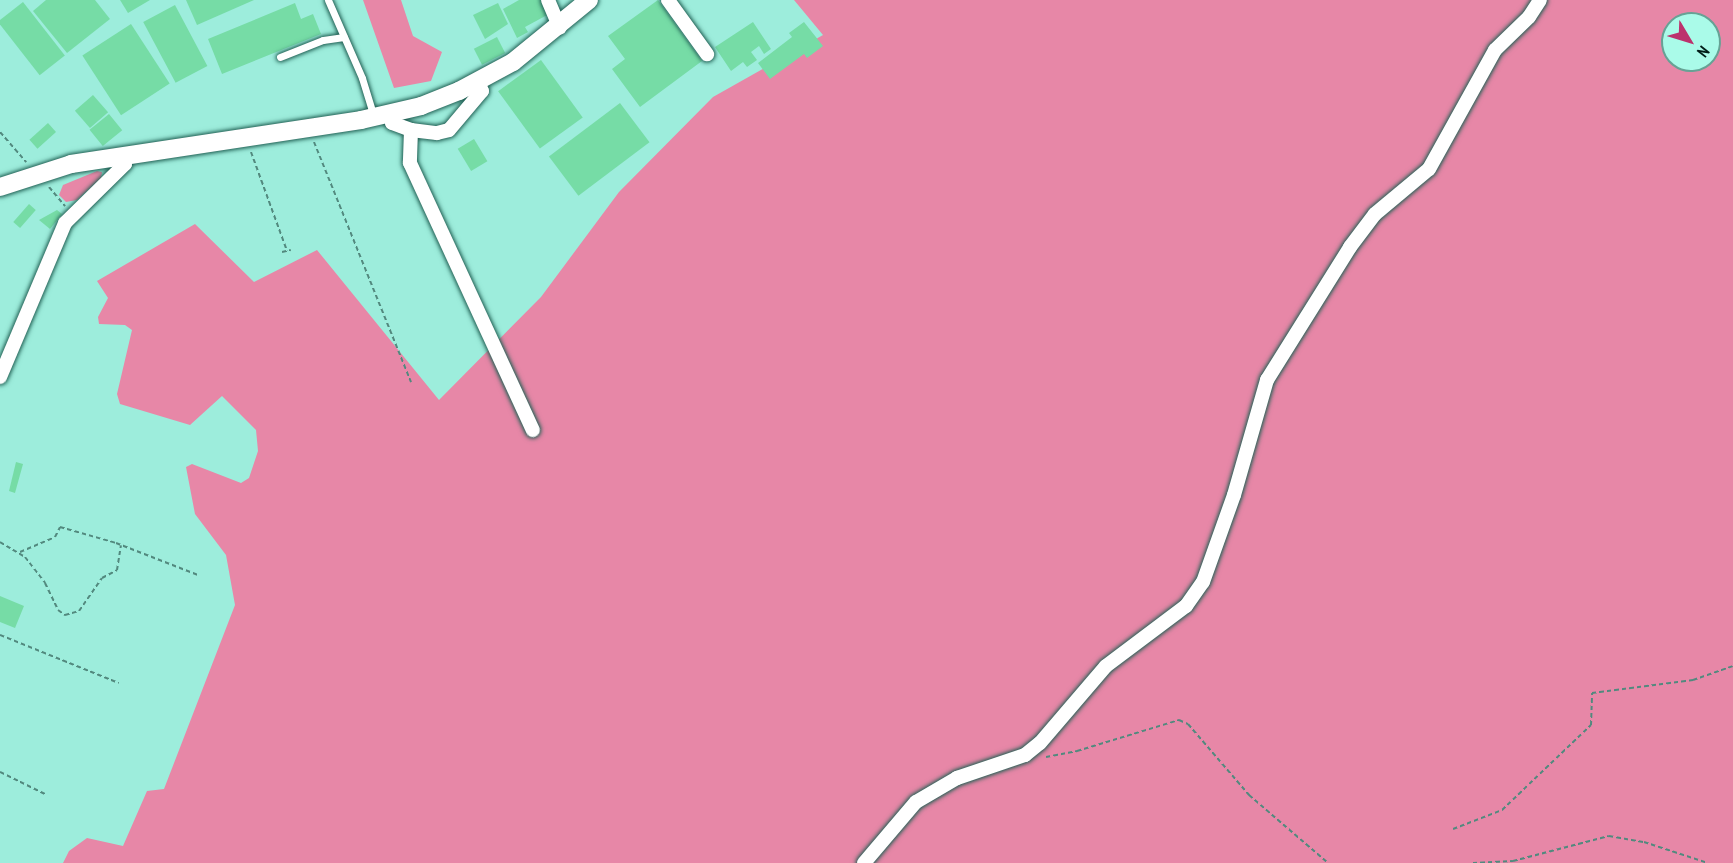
<!DOCTYPE html>
<html>
<head>
<meta charset="utf-8">
<style>
	body { margin:0 }
	#map { position:relative; width:1733px; height:863px; overflow:hidden; background:#9deddc; font-family:"PT Sans Narrow",sans-serif }
	div>[style] { position:absolute }
	.forest>* { inset:0; background:#e787a7 }
	.building>* { inset:0; background:#76dca6; transform-origin:0 0 }
	.path>* { height:2px; margin-top:-1px; transform-origin:0; background:repeating-linear-gradient(90deg,#52897e 0 4.5px,transparent 0 7.5px) }
	.roads { filter:drop-shadow(0 0 2px #216054) drop-shadow(0 0 2px #216054) }
	.lane>* { height:7px; margin:-3.5px; padding:0 3.5px; transform-origin:3.5px; border-radius:3.5px; background:#fff }
	.street>* { height:14px; margin:-7px; padding:0 7px; transform-origin:7px; border-radius:7px; background:#fff }
	.secondary>* { height:18px; margin:-9px; padding:0 9px; transform-origin:9px; border-radius:9px; background:#fff }
	span { translate:-50% -50%; white-space:nowrap; text-align:center; line-height:1.15; -webkit-text-stroke:6px #aafbe9; paint-order:stroke }
	.north { position:absolute; left:1661px; top:12px; width:60px; height:60px; box-sizing:border-box; background:#aafbe9; border:2px solid #66a295; border-radius:50%; rotate:128deg; font-size:16px; font-weight:700; line-height:24px; text-align:center; color:#001d18 }
	.north::after { content:''; display:block; margin:auto; width:21px; height:27px; background:#bc326d; clip-path:polygon(50% 0,100% 100%,50% 72%,0 100%) }
</style>
</head>
<body>
<div id="map">
	<div class="forest">
		<i style="clip-path:polygon(363px 0,401px 0,413px 36px,442px 52px,431px 81px,394px 88px)"></i>
		<i style="clip-path:polygon(evenodd,794px 0,1733px 0,1733px 863px,63px 863px,69px 851px,87px 838px,123px 846px,147px 791px,164px 789px,235px 605px,226px 555px,195px 514px,186px 467px,192px 464px,241px 483px,249px 478px,258px 451px,256px 430px,222px 396px,190px 425px,120px 404px,117px 394px,132px 330px,125px 325px,99px 324px,98px 317px,108px 298px,97px 281px,195px 224px,254px 282px,317px 250px,439px 400px,541px 297px,619px 192px,713px 97px,823px 35px,794px 0,1673px 24px,1709px 24px,1709px 60px,1673px 60px,1673px 24px)"></i>
		<i style="clip-path:polygon(97px 171px,102px 172px,101px 178px,77px 200px,66px 202px,59px 195px,63px 185px)"></i>
	</div>
	<div class="building">
		<i style="clip-path:polygon(46px 0,95px 0,110px 19px,67px 53px,33px 11px)"></i>
		<i style="clip-path:polygon(120px 0,150px 0,128px 13px)"></i>
		<i style="clip-path:polygon(186px 0,254px 0,197px 25px)"></i>
		<i style="clip-path:polygon(519px 0,542px 0,549px 14px,525px 27px,528px 32px,517px 38px,503px 9px)"></i>
		<i style="clip-path:polygon(658px 0,702px 61px,640px 107px,612px 69px,625px 59px,608px 36px)"></i>
		<i style="left:23px;top:2px;width:68px;height:32px;rotate:52deg"></i>
		<i style="clip-path:polygon(295px 3px,301px 19px,313px 14px,321px 34px,222px 74px,208px 39px)"></i>
		<i style="clip-path:polygon(498px 3px,508px 24px,485px 39px,473px 15px)"></i>
		<i style="left:175px;top:5px;width:69px;height:36px;rotate:62deg"></i>
		<i style="clip-path:polygon(753px 22px,771px 49px,764px 54px,759px 46px,751px 52px,757px 60px,747px 67px,743px 62px,731px 71px,715px 47px)"></i>
		<i style="clip-path:polygon(804px 22px,823px 46px,807px 58px,804px 54px,770px 79px,758px 63px,792px 37px,789px 33px)"></i>
		<i style="left:131px;top:24px;width:71px;height:58px;rotate:57deg"></i>
		<i style="left:497px;top:37px;width:18px;height:26px;rotate:63deg"></i>
		<i style="left:541px;top:60px;width:71px;height:53px;rotate:54deg"></i>
		<i style="left:93px;top:95px;width:23px;height:24px;rotate:49deg"></i>
		<i style="left:620px;top:103px;width:49px;height:89px;rotate:53deg"></i>
		<i style="left:109px;top:114px;width:21px;height:25px;rotate:51deg"></i>
		<i style="left:48px;top:123px;width:12px;height:25px;rotate:48deg"></i>
		<i style="left:474px;top:139px;width:26px;height:19px;rotate:59deg"></i>
		<i style="left:29px;top:204px;width:9px;height:24px;rotate:41deg"></i>
		<i style="clip-path:polygon(57px 210px,62px 214px,50px 229px,39px 220px)"></i>
		<i style="clip-path:polygon(16px 462px,23px 464px,15px 493px,9px 491px)"></i>
		<i style="clip-path:polygon(0 596px,24px 606px,15px 628px,0 622px)"></i>
	</div>
	<div class="path">
		<i style="left:0;top:132px;width:40px;rotate:49deg"></i>
		<i style="left:314px;top:142px;width:259px;rotate:68deg"></i>
		<i style="left:251px;top:152px;width:105px;rotate:70deg"></i>
		<i style="left:49px;top:187px;width:25px;rotate:50deg"></i>
		<i style="left:282px;top:252px;width:9px;rotate:-13deg"></i>
		<i style="left:0;top:542px;width:29px;rotate:31deg"></i>
		<i style="left:25px;top:557px;width:33px;rotate:52deg"></i>
		<i style="left:45px;top:583px;width:30px;rotate:64deg"></i>
		<i style="left:58px;top:610px;width:9px;rotate:36deg"></i>
		<i style="left:65px;top:615px;width:15px;rotate:-16deg"></i>
		<i style="left:79px;top:611px;width:40px;rotate:-55.1deg"></i>
		<i style="left:102px;top:578px;width:17px;rotate:-28deg"></i>
		<i style="left:117px;top:570px;width:25px;rotate:-81deg"></i>
		<i style="left:20px;top:552px;width:38px;rotate:-23deg"></i>
		<i style="left:55px;top:537px;width:11px;rotate:-63deg"></i>
		<i style="left:60px;top:527px;width:58px;rotate:15.9deg"></i>
		<i style="left:116px;top:543px;width:88px;rotate:21.3deg"></i>
		<i style="left:0;top:635px;width:128px;rotate:22deg"></i>
		<i style="left:1046px;top:757px;width:32px;rotate:-11deg"></i>
		<i style="left:1077px;top:751px;width:107px;rotate:-16.9deg"></i>
		<i style="left:1179px;top:720px;width:10px;rotate:24deg"></i>
		<i style="left:1188px;top:724px;width:94px;rotate:49.3deg"></i>
		<i style="left:1249px;top:795px;width:104px;rotate:40.7deg"></i>
		<i style="left:0;top:772px;width:50px;rotate:26.1deg"></i>
		<i style="left:1453px;top:829px;width:53px;rotate:-21.2deg"></i>
		<i style="left:1502px;top:810px;width:123px;rotate:-43.7deg"></i>
		<i style="left:1591px;top:725px;width:32px;rotate:-88deg"></i>
		<i style="left:1592px;top:693px;width:102px;rotate:-7.3deg"></i>
		<i style="left:1693px;top:680px;width:42px;rotate:-19.3deg"></i>
		<i style="left:1473px;top:863px;width:40px;rotate:-2.9deg"></i>
		<i style="left:1513px;top:861px;width:99px;rotate:-14.6deg"></i>
		<i style="left:1609px;top:836px;width:36px;rotate:10deg"></i>
		<i style="left:1644px;top:842px;width:67px;rotate:18.2deg"></i>
	</div>
	<div class="roads">
		<div class="lane">
			<i style="left:328px;top:0;width:85px;rotate:66.4deg"></i>
			<i style="left:362px;top:78px;width:41px;rotate:72.9deg"></i>
			<i style="left:280px;top:57px;width:46px;rotate:-21.6deg"></i>
			<i style="left:323px;top:40px;width:21px;rotate:-8deg"></i>
		</div>
		<div class="street">
			<i style="left:548px;top:0;width:30px;rotate:67deg"></i>
			<i style="left:668px;top:0;width:67px;rotate:54.2deg"></i>
			<i style="left:390px;top:114px;width:9px;rotate:77deg"></i>
			<i style="left:392px;top:123px;width:20px;rotate:20deg"></i>
			<i style="left:411px;top:130px;width:26px;rotate:7deg"></i>
			<i style="left:437px;top:133px;width:12px;rotate:-14deg"></i>
			<i style="left:449px;top:130px;width:51px;rotate:-49.8deg"></i>
			<i style="left:482px;top:91px;width:10px;rotate:-114deg"></i>
			<i style="left:411px;top:130px;width:33px;rotate:92deg"></i>
			<i style="left:410px;top:163px;width:294px;rotate:65.3deg"></i>
			<i style="left:0;top:377px;width:167px;rotate:-67.1deg"></i>
			<i style="left:65px;top:223px;width:84px;rotate:-44.5deg"></i>
			<i style="left:125px;top:164px;width:8px;rotate:-97deg"></i>
			<i style="left:864px;top:863px;width:80px;rotate:-49.6deg"></i>
			<i style="left:916px;top:802px;width:48px;rotate:-30.3deg"></i>
			<i style="left:957px;top:778px;width:72px;rotate:-18.7deg"></i>
			<i style="left:1025px;top:755px;width:19px;rotate:-39deg"></i>
			<i style="left:1040px;top:743px;width:101px;rotate:-49.4deg"></i>
			<i style="left:1106px;top:666px;width:100px;rotate:-36.9deg"></i>
			<i style="left:1186px;top:606px;width:29px;rotate:-55deg"></i>
			<i style="left:1203px;top:582px;width:92px;rotate:-70.4deg"></i>
			<i style="left:1234px;top:495px;width:120px;rotate:-74deg"></i>
			<i style="left:1267px;top:380px;width:157px;rotate:-58deg"></i>
			<i style="left:1350px;top:247px;width:41px;rotate:-52.9deg"></i>
			<i style="left:1375px;top:214px;width:70px;rotate:-39.8deg"></i>
			<i style="left:1429px;top:169px;width:136px;rotate:-61deg"></i>
			<i style="left:1495px;top:50px;width:47px;rotate:-44.1deg"></i>
			<i style="left:1529px;top:17px;width:20px;rotate:-57deg"></i>
		</div>
		<div class="secondary">
			<i style="left:0;top:187px;width:75px;rotate:-17.9deg"></i>
			<i style="left:71px;top:164px;width:293px;rotate:-8.6deg"></i>
			<i style="left:361px;top:120px;width:62px;rotate:-13.1deg"></i>
			<i style="left:421px;top:106px;width:41px;rotate:-21.5deg"></i>
			<i style="left:459px;top:91px;width:61px;rotate:-28.2deg"></i>
			<i style="left:513px;top:62px;width:98px;rotate:-39.2deg"></i>
		</div>
	</div>
	<div class="north">N</div>
</div>
</body>
</html>
